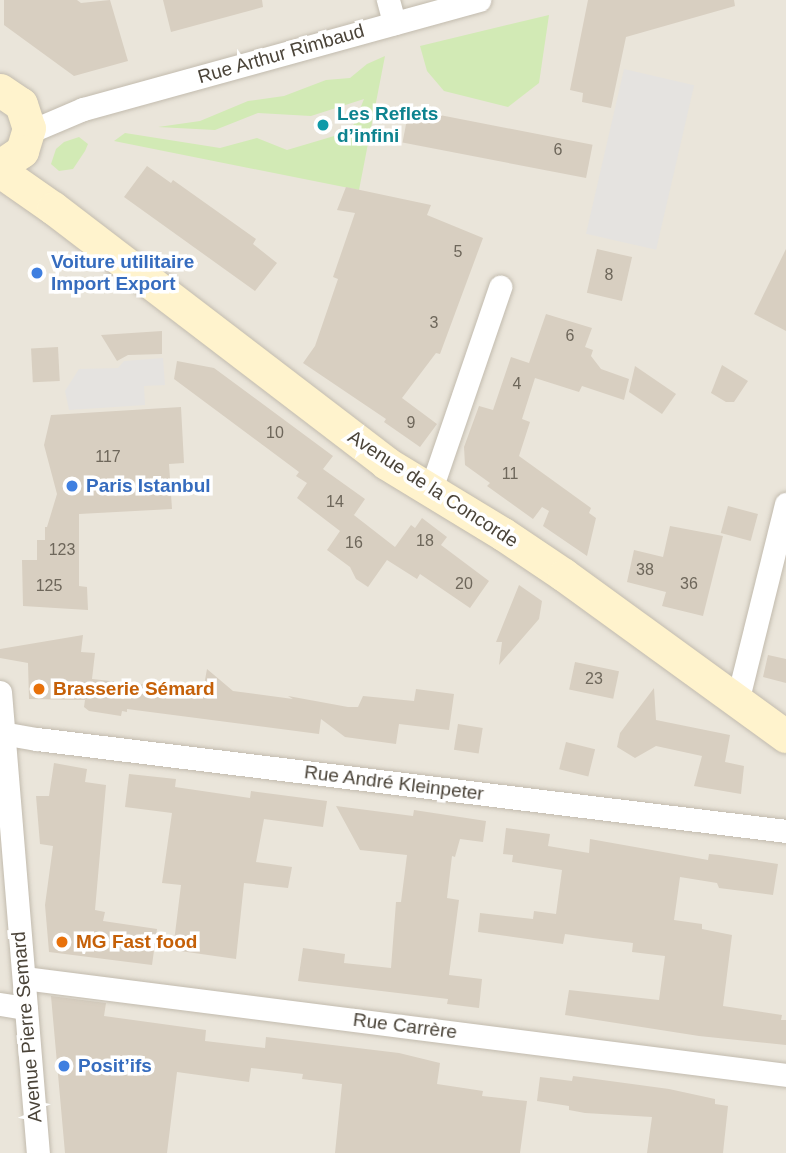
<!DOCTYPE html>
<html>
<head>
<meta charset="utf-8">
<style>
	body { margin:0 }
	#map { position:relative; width:786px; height:1153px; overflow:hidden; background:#f6f3ec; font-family:Helvetica,sans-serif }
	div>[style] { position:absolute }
	.residential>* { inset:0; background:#eae5da; transform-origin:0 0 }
	.green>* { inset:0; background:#d2eab5 }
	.parking>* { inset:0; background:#e5e3e0; transform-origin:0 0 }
	.building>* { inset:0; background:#d8cfc1; transform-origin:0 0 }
	.roads { filter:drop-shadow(0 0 2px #c2bbae) drop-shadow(0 0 2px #c2bbae) }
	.street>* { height:23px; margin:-11.5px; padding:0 11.5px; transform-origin:11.5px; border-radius:11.5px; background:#fff }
	.secondary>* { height:33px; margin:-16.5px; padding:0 16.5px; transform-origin:16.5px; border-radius:16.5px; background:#fff3cd }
	.dots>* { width:19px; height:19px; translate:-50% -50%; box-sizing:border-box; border:4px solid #fff; border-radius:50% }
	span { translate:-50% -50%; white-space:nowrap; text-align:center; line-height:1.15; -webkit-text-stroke:7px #fff; paint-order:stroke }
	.number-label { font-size:16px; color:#6e675b }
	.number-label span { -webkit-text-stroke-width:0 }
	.street-label { font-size:19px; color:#4b4439 }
	.culture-label { font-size:19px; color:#0d838f; font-weight:700 }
	.left { translate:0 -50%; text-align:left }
	.shop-label { font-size:19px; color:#366cbe; font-weight:700 }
	.food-label { font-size:19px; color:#c56008; font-weight:700 }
</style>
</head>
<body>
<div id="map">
	<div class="residential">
		<i style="left:0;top:0;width:786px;height:1153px"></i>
	</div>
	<div class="green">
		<i style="clip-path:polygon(549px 15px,539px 83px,508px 107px,444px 91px,427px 71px,420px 46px)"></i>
		<i style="clip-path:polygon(385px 56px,359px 190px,114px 141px,125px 133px,220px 148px,257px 138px,287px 150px,351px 131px,364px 99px,311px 116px,258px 113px,215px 130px,158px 127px,200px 121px,248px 101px,284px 96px,326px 80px,350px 78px,367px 64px)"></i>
		<i style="clip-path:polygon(79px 137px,88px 144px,85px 151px,73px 169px,59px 171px,51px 164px,56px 149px,64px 142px)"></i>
	</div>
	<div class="parking">
		<i style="left:624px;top:69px;width:72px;height:169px;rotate:13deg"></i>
		<i style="clip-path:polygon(163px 358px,165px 385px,144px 386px,145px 405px,69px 410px,65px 391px,79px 369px,118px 368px,124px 361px)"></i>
	</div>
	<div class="building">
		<i style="clip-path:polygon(4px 0,77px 0,81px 3px,110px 0,128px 61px,74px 76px,4px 25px)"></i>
		<i style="clip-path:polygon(163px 0,262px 0,263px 7px,171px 32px)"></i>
		<i style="clip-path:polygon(588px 0,734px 0,735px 6px,626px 37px,611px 108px,582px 102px,583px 93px,570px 90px)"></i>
		<i style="left:409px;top:109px;width:187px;height:34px;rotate:11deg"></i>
		<i style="clip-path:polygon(147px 166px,171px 183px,173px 180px,256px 239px,253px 244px,277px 263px,255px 291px,124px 197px)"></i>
		<i style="clip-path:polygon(346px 187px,431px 205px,427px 215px,483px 238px,440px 354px,436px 353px,402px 398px,437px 424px,420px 447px,384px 422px,386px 419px,303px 363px,315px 346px,338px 279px,333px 277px,355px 213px,337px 210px)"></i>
		<i style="left:597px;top:249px;width:36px;height:45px;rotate:13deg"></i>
		<i style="clip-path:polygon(786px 249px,786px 331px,754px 314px)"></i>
		<i style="clip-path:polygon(546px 314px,592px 328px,585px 347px,593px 350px,591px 356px,601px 369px,629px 379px,624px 400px,582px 386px,579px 392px,535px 378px,522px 419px,530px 422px,519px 456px,591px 508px,589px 513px,596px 518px,587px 556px,543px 526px,549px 511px,542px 507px,533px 519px,487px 486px,490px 483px,465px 465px,464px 447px,479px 406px,493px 410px,511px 357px,529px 363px)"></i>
		<i style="clip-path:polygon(162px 331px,162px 354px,128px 355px,117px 361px,101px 335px)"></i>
		<i style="left:58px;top:347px;width:34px;height:27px;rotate:87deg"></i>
		<i style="clip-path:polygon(177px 361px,214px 368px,333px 456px,323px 469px,365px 499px,354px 515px,350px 512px,395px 547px,411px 525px,415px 528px,422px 518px,447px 537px,441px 545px,489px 581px,470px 608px,420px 574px,417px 579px,387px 560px,368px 587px,356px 579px,350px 567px,327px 550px,340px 531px,297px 498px,307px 483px,296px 476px,299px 472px,174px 379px)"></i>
		<i style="clip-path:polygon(722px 365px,748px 381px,734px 402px,726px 402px,711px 393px)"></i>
		<i style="clip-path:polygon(635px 366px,676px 394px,662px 414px,629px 392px)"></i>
		<i style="clip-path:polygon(181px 407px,184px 463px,169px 464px,172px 509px,79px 514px,79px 586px,87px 587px,88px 610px,23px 606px,22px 560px,37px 560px,37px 540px,45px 540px,45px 527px,47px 527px,57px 494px,44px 445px,51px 415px)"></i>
		<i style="left:728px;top:506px;width:31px;height:28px;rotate:15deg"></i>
		<i style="clip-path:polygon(670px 526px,723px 536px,703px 616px,662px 606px,666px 592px,627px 582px,634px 550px,663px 557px)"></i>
		<i style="clip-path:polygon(519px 585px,542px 601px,539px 619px,499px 665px,502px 642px,496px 642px)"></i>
		<i style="clip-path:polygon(83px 635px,81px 652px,95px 653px,92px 679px,203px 691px,207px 669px,233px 691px,293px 699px,288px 696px,348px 707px,358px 707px,363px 696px,414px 701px,416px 689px,454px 694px,449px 730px,399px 724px,396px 744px,345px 737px,321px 719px,319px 734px,127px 709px,127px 712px,122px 711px,121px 716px,102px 713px,89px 711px,84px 707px,85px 700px,29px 699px,28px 663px,0 658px,0 649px)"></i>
		<i style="clip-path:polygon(768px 655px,786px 659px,786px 683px,763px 677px)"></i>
		<i style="left:575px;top:662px;width:45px;height:28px;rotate:12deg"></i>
		<i style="clip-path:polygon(654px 688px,656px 720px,730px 735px,725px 762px,744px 766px,741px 794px,694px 786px,702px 756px,656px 746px,635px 758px,617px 747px,620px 733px)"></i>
		<i style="left:458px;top:724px;width:25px;height:26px;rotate:9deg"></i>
		<i style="left:566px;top:742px;width:30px;height:28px;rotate:14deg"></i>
		<i style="clip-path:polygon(54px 763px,87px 769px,85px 782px,106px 785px,95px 910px,105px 912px,103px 921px,157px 929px,152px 965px,49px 952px,45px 905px,53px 846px,40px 844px,36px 796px,49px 796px)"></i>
		<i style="clip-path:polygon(129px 774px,176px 779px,175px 787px,250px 798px,251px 791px,327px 801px,323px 827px,264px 819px,256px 862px,292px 867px,288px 888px,244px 883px,236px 959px,173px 950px,181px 885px,162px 883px,172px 813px,125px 807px)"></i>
		<i style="clip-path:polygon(336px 806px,413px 816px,414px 810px,486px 821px,483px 842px,460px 839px,455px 857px,452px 856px,447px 898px,459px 900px,449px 975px,482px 979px,479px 1008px,447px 1004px,448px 999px,298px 981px,303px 948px,345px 954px,344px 963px,391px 968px,396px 902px,401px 902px,407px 855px,360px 850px)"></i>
		<i style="clip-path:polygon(506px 828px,550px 834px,548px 846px,589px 853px,590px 839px,708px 860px,709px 854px,719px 855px,778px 864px,773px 895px,719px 888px,717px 883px,680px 877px,674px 920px,702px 924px,702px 929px,732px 935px,723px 1006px,782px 1015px,781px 1020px,786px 1020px,786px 1045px,699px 1036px,565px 1015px,569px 990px,659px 1000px,665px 956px,632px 952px,633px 943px,593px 938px,565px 934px,563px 944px,478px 932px,480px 913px,533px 919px,534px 911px,556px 914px,562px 870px,512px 862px,513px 855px,503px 854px)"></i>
		<i style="clip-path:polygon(51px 996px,106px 1003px,104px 1016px,206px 1030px,205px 1041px,265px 1048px,266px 1037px,399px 1053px,440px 1063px,437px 1084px,483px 1091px,482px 1096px,527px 1101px,520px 1153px,335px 1153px,342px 1084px,302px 1079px,303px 1074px,251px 1068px,249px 1082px,177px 1072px,167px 1153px,65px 1153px)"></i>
		<i style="clip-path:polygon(573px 1076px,669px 1089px,715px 1099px,715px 1104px,728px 1106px,723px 1153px,647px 1153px,652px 1117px,585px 1113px,569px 1110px,569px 1106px,537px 1101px,540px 1077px,572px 1081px)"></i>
	</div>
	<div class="roads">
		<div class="street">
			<i style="left:388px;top:0;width:24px;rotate:75deg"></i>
			<i style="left:29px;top:132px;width:59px;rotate:-23.1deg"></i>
			<i style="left:83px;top:109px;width:411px;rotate:-15.4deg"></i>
			<i style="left:430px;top:492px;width:217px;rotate:-71.1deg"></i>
			<i style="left:0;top:692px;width:463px;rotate:85.3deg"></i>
			<i style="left:737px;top:702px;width:204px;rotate:-76.1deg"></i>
			<i style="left:2px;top:733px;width:36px;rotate:10deg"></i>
			<i style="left:37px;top:739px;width:755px;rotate:7deg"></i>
			<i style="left:24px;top:978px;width:768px;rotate:7.25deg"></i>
			<i style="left:0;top:1004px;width:26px;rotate:9deg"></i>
		</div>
		<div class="secondary">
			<i style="left:0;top:90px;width:25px;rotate:34deg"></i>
			<i style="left:21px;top:104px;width:25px;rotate:72deg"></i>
			<i style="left:29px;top:128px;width:24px;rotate:107deg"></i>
			<i style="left:22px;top:151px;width:27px;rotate:146deg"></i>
			<i style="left:0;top:171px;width:65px;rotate:34.9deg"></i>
			<i style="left:53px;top:208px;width:419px;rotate:37.4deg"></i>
			<i style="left:386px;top:463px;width:137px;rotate:31.3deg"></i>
			<i style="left:503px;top:534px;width:73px;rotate:33.9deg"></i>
			<i style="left:564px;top:575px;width:274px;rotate:36deg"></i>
		</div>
	</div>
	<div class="dots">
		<i style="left:323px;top:125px;background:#0f9aa8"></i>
		<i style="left:37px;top:273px;background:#3f7fe0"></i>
		<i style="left:72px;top:486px;background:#3f7fe0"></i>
		<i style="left:39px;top:689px;background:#e8710a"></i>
		<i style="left:62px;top:942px;background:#e8710a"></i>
		<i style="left:64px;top:1066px;background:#3f7fe0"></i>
	</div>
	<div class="number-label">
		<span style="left:558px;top:150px">6</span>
		<span style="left:458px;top:252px">5</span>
		<span style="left:609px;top:275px">8</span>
		<span style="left:434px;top:323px">3</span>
		<span style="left:570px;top:336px">6</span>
		<span style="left:517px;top:384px">4</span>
		<span style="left:411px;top:423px">9</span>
		<span style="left:275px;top:433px">10</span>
		<span style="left:108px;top:457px">117</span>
		<span style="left:510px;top:474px">11</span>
		<span style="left:335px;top:502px">14</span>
		<span style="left:425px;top:541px">18</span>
		<span style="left:354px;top:543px">16</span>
		<span style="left:62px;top:550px">123</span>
		<span style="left:645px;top:570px">38</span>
		<span style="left:464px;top:584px">20</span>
		<span style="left:689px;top:584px">36</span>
		<span style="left:49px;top:586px">125</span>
		<span style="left:594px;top:679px">23</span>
	</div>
	<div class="street-label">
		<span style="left:281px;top:54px;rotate:-16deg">Rue Arthur Rimbaud</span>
		<span style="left:433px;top:489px;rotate:33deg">Avenue de la Concorde</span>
		<span style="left:394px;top:783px;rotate:7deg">Rue André Kleinpeter</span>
		<span style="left:405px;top:1026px;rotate:7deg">Rue Carrère</span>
		<span style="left:27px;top:1027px;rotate:-95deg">Avenue Pierre Semard</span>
	</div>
	<div class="culture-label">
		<span class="left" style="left:337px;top:125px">Les Reflets<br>d’infini</span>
	</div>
	<div class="shop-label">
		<span class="left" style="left:51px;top:273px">Voiture utilitaire<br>Import Export</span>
		<span class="left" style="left:86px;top:486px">Paris Istanbul</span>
		<span class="left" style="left:78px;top:1066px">Posit’ifs</span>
	</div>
	<div class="food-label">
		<span class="left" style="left:53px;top:689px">Brasserie Sémard</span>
		<span class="left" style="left:76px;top:942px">MG Fast food</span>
	</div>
</div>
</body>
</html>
